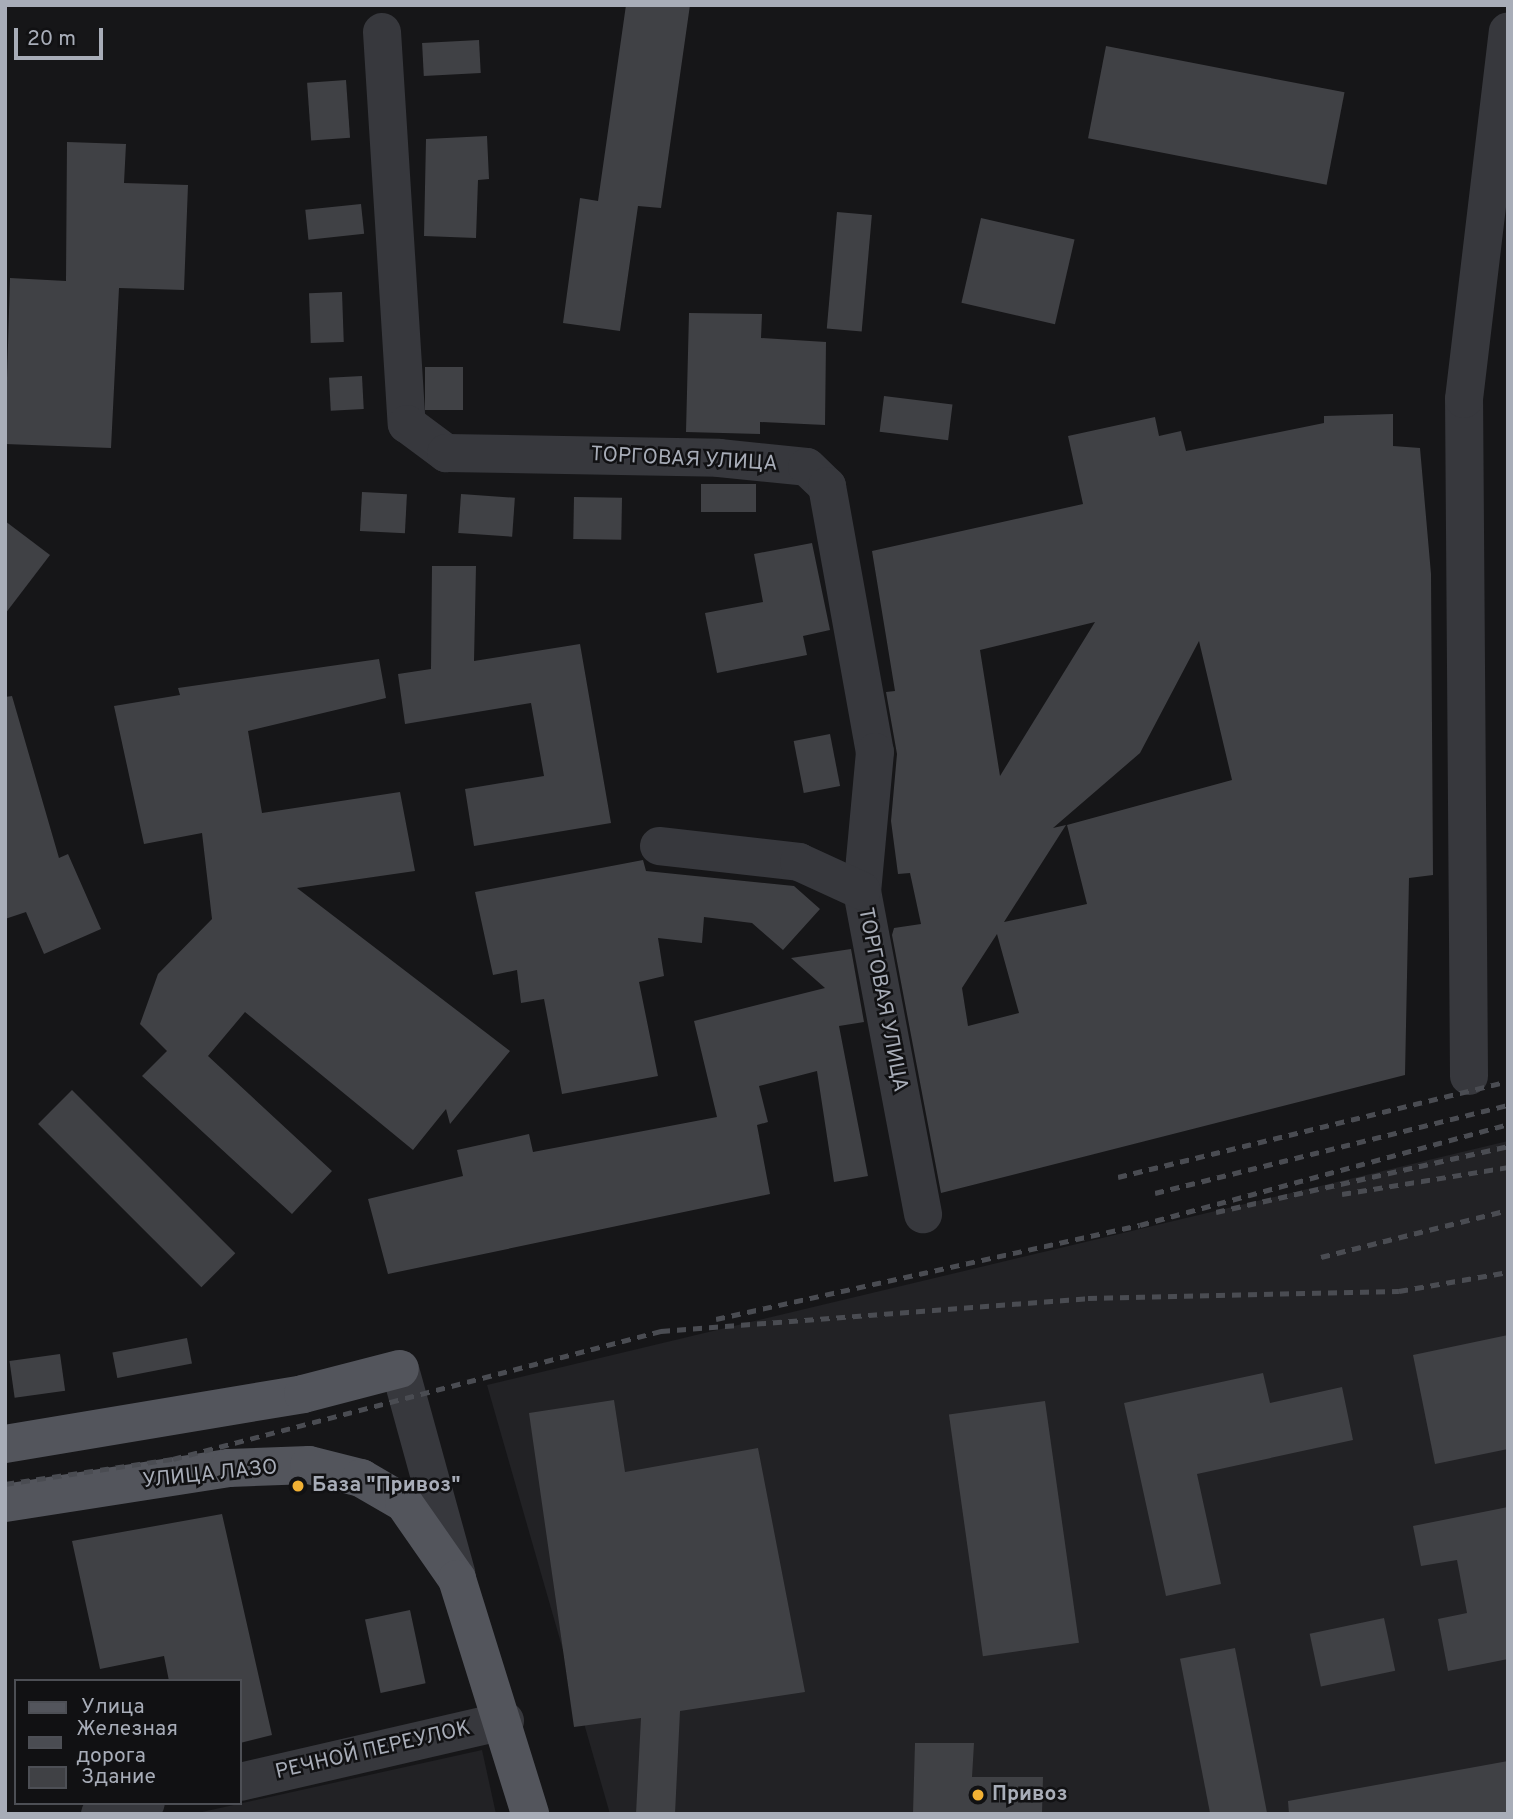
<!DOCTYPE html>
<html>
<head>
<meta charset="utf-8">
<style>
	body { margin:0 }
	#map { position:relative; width:1513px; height:1819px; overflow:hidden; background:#161618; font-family:Overpass,sans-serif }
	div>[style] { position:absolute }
	.built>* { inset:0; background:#222225 }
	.building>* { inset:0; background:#404145; transform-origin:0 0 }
	.minor>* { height:38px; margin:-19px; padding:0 19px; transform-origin:19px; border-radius:19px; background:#37383d }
	.major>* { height:38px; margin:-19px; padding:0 19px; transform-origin:19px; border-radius:19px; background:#53555c }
	.rail>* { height:5px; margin-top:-2.5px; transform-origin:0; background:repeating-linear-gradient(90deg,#4a4c52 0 9px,transparent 0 16px) }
	.dots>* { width:19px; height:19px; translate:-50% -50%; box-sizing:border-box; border:4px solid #111113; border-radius:50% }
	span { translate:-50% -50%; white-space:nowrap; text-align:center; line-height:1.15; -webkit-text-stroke:5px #111113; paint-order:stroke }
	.street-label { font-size:21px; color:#a8adb8 }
	.poi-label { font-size:21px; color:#a8adb8; font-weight:700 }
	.left { translate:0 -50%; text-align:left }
	.frame { position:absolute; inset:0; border:7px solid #a8adb8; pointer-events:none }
	.legend { position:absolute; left:14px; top:1679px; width:228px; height:126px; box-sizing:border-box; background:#111113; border:2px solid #4d4f55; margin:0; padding:9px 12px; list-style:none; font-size:21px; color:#a8adb8 }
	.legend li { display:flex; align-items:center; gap:14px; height:35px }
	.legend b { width:35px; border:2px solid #4d4f55 }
	.scale { position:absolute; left:14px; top:28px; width:89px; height:32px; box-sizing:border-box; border:4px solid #a8adb8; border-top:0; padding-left:9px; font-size:21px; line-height:24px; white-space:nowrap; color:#a8adb8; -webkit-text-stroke:5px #111113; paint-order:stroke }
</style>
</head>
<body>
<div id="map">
	<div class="built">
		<i style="clip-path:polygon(1508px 1141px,1508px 1814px,610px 1814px,487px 1385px)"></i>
		<i style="clip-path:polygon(482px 1750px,496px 1814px,193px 1814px)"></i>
	</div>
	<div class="building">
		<i style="clip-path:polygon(626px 5px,690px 5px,661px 208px,638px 206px,620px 331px,563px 323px,580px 198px,598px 201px)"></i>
		<i style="left:479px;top:40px;width:33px;height:57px;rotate:87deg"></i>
		<i style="left:1106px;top:46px;width:243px;height:94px;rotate:11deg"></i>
		<i style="left:346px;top:80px;width:58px;height:39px;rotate:86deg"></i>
		<i style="clip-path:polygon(487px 136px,489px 179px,478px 180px,476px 238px,424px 236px,426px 139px)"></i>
		<i style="clip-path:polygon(67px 142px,126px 144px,124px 183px,188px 185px,184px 290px,119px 288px,111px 448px,5px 444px,10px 278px,66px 281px)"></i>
		<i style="left:361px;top:204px;width:30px;height:56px;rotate:84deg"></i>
		<i style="left:837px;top:212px;width:35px;height:117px;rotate:5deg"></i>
		<i style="left:981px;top:218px;width:96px;height:87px;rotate:13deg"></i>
		<i style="left:342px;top:292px;width:50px;height:33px;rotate:88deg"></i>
		<i style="clip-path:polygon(689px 313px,762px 314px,761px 338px,826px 342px,825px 425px,760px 422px,760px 434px,686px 432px)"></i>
		<i style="left:425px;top:367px;width:38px;height:43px"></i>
		<i style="left:362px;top:376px;width:33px;height:33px;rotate:87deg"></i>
		<i style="left:884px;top:396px;width:69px;height:36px;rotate:7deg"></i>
		<i style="clip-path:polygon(evenodd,1393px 414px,1393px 446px,1420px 448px,1431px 574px,1433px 875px,1409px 878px,1405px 1075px,941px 1193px,892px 935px,894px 928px,921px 924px,910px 873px,898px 874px,891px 821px,897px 754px,886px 692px,895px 691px,872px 551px,1083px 504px,1068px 436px,1155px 417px,1159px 436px,1181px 431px,1186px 451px,1324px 423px,1324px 416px,1393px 414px,1095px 622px,1000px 776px,980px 650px,1095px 622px,1393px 414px,1199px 641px,1232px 780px,1067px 825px,1087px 904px,1004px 922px,1066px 825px,1053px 828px,1140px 753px,1199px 641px,1393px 414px,997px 934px,1019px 1013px,968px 1026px,962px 988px,997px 934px)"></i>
		<i style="left:756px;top:484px;width:28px;height:55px;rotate:90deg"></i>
		<i style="left:362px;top:492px;width:45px;height:39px;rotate:3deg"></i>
		<i style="left:461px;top:494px;width:54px;height:39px;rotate:4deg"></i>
		<i style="left:574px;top:497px;width:48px;height:42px;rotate:1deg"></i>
		<i style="clip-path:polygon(5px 521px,50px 555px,5px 614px)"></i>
		<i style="clip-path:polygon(812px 543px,830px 630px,803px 636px,807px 655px,717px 673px,705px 613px,763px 602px,754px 554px)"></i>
		<i style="clip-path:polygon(432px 566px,476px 566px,474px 661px,580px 644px,611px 823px,474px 846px,465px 789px,544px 776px,531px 703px,405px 724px,398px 674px,431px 669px)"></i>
		<i style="clip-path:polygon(379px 659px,386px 698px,248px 731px,262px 813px,400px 792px,415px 871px,297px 888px,510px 1051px,450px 1124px,446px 1109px,413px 1150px,245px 1012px,208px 1056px,332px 1171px,292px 1214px,142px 1076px,167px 1051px,140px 1024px,158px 974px,212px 919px,202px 833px,144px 844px,114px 706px,180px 695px,178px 688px)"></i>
		<i style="clip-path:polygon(12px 696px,59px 858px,68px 854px,101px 929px,44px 954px,26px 912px,5px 919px,5px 697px)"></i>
		<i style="left:830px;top:734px;width:53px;height:37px;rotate:79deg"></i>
		<i style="clip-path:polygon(643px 860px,646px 871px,794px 886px,820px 909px,783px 950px,752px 923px,704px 917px,702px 943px,658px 938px,664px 976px,639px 982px,658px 1076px,562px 1094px,544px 999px,521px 1003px,517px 970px,493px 975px,475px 892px)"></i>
		<i style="clip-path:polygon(851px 949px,864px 1022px,839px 1026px,868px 1176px,834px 1182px,817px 1071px,759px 1086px,768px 1122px,757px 1125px,770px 1194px,388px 1274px,368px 1199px,463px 1176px,457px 1150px,529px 1134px,533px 1152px,717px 1117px,694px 1021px,825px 988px,791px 958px)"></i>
		<i style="left:72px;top:1090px;width:231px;height:48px;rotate:45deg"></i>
		<i style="clip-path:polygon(1508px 1335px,1508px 1449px,1435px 1464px,1413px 1355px)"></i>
		<i style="left:187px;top:1338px;width:26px;height:76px;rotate:79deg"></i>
		<i style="left:60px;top:1354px;width:37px;height:51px;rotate:82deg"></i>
		<i style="clip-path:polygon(1263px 1373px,1270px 1403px,1342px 1387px,1353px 1440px,1197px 1474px,1221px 1584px,1166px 1596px,1124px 1403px)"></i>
		<i style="clip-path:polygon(614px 1400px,625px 1472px,758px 1448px,805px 1692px,680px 1711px,675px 1814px,636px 1814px,641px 1718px,574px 1727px,529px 1413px)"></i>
		<i style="left:1045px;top:1401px;width:244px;height:97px;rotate:82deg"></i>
		<i style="clip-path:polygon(1508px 1507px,1508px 1659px,1448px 1671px,1438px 1619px,1467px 1613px,1457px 1560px,1421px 1566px,1413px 1526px)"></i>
		<i style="clip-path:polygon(222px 1514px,272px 1735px,240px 1743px,240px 1681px,169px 1681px,164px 1656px,100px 1669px,72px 1541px)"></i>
		<i style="left:410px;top:1610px;width:75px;height:46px;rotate:78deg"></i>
		<i style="left:1384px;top:1618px;width:54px;height:76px;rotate:78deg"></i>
		<i style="left:1235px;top:1648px;width:169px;height:56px;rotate:79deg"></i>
		<i style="clip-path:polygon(915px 1743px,974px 1743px,972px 1777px,1043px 1777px,1042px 1814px,913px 1814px)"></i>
		<i style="clip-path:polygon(1508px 1761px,1508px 1814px,1289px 1814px,1288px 1801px)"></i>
	</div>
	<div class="minor">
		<i style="left:382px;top:32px;width:393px;rotate:86.4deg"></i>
		<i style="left:407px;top:424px;width:49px;rotate:36.6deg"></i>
		<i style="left:446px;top:453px;width:273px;rotate:1deg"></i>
		<i style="left:719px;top:458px;width:88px;rotate:5.8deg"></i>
		<i style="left:807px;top:467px;width:28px;rotate:44deg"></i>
		<i style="left:827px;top:486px;width:270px;rotate:79.8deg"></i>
		<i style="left:875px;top:752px;width:140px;rotate:95.3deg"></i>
		<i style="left:862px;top:891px;width:329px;rotate:79.3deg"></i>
		<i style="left:659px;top:846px;width:141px;rotate:6.5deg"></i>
		<i style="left:799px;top:862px;width:69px;rotate:24.7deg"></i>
		<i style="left:1469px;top:1076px;width:677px;rotate:-90.42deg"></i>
		<i style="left:1464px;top:399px;width:370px;rotate:-83.2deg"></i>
		<i style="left:400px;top:1369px;width:212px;rotate:74.6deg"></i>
		<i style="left:240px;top:1782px;width:272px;rotate:-13deg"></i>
		<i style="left:100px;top:1814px;width:47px;rotate:-13.4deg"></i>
	</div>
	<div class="major">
		<i style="left:5px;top:1444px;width:302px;rotate:-9.5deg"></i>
		<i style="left:303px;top:1394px;width:100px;rotate:-14.5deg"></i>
		<i style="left:5px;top:1503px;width:227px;rotate:-8.9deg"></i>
		<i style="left:229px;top:1468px;width:80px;rotate:-2.1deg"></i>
		<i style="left:309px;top:1465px;width:54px;rotate:14deg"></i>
		<i style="left:361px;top:1478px;width:50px;rotate:30.2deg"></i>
		<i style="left:404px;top:1503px;width:93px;rotate:55.1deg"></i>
		<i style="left:457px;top:1579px;width:246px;rotate:72.7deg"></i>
	</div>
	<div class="rail">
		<i style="left:1118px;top:1177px;width:402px;rotate:-13.8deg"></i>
		<i style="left:1155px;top:1193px;width:364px;rotate:-14deg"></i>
		<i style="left:1342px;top:1194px;width:168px;rotate:-9.2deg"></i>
		<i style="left:1216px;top:1212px;width:299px;rotate:-12.7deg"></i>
		<i style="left:1321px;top:1257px;width:193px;rotate:-14.1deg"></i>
		<i style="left:716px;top:1319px;width:434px;rotate:-12.5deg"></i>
		<i style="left:1140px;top:1225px;width:382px;rotate:-15.3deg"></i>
		<i style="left:5px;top:1484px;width:170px;rotate:-8.5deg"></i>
		<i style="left:173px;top:1459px;width:505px;rotate:-14.7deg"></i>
		<i style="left:661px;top:1331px;width:428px;rotate:-4.4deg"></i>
		<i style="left:1088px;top:1298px;width:311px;rotate:-1.3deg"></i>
		<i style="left:1399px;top:1291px;width:111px;rotate:-9.9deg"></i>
	</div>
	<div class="dots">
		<i style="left:298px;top:1486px;background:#f2b134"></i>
		<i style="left:978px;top:1795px;background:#f2b134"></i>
	</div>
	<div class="street-label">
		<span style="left:684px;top:460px;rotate:3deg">ТОРГОВАЯ УЛИЦА</span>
		<span style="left:882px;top:1000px;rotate:79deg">ТОРГОВАЯ УЛИЦА</span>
		<span style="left:210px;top:1475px;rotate:-6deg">УЛИЦА ЛАЗО</span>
		<span style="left:373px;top:1751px;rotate:-13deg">РЕЧНОЙ ПЕРЕУЛОК</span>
	</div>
	<div class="poi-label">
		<span class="left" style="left:312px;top:1486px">База "Привоз"</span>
		<span class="left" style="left:992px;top:1795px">Привоз</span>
	</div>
	<div class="frame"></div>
	<ul class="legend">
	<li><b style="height:9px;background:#53555c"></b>Улица</li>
	<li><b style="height:9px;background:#4a4c52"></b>Железная дорога</li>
	<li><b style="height:19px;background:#404145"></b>Здание</li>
	</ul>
	<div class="scale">20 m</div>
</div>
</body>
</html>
